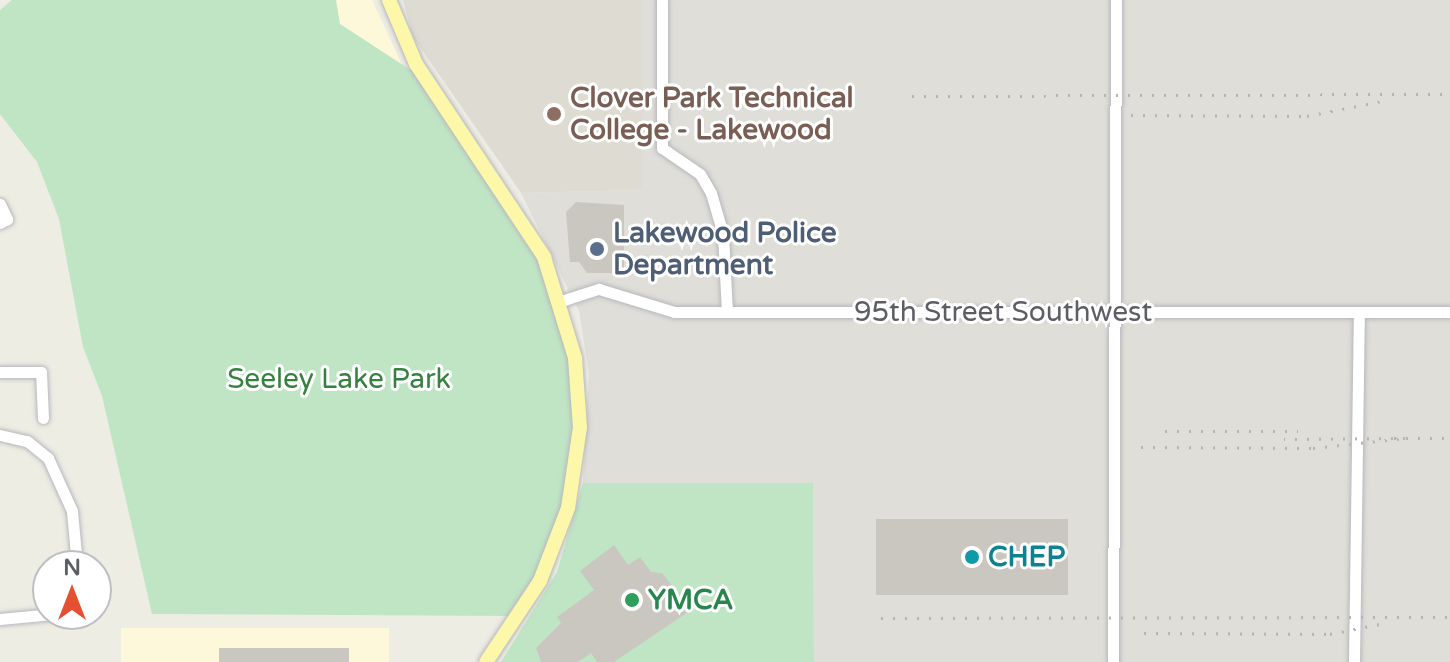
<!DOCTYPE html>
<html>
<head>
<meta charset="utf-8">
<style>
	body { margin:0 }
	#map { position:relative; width:1450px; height:662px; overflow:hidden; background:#eeede4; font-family:"Varela Round",sans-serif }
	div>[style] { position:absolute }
	.commercial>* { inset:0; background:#fdf8d9; transform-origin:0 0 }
	.industrial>* { inset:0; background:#e0ded8 }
	.education>* { inset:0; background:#dedcd2 }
	.green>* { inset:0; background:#c0e5c4 }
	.building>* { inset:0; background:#cac7c1; transform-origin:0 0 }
	.roads { filter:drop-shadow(0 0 2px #b6b8bd) drop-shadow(0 0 2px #b6b8bd) }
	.minor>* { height:11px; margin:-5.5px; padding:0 5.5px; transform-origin:5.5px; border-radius:5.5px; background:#fff }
	.major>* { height:14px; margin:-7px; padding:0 7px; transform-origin:7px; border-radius:7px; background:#fdf7a9 }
	.rail>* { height:3px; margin-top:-1.5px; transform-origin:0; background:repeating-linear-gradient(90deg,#b4b5b5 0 2px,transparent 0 12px) }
	.dots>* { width:22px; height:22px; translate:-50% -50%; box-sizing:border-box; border:4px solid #fff; border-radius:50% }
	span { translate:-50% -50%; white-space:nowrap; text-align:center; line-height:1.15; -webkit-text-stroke:6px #fff; paint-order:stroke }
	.education-label { font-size:28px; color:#785e54; font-weight:700 }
	.left { translate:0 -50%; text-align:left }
	.service-label { font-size:28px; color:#4e5e75; font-weight:700 }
	.street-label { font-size:28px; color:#5c5e64 }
	.park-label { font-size:28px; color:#368140 }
	.culture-label { font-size:28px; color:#0d838f; font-weight:700 }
	.leisure-label { font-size:28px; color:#27864d; font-weight:700 }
	.north { position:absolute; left:32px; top:550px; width:80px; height:80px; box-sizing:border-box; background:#fff; border:2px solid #bebfc1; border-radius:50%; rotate:0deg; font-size:22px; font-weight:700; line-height:32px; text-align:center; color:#5c5e64 }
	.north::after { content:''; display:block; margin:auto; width:28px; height:36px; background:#e65032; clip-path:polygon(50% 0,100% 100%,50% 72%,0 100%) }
</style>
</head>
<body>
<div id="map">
	<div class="commercial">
		<i style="clip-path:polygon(299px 0,372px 0,402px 65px,311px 5px)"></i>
		<i style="left:121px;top:628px;width:268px;height:34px"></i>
	</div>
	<div class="industrial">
		<i style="clip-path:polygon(642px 0,1450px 0,1450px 662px,814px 662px,813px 483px,583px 483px,589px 374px,579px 311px,521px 193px,642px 190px)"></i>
	</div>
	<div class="education">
		<i style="clip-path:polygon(403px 0,642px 0,642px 190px,521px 193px,413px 37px)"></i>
	</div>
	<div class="green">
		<i style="clip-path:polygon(12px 0,336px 0,340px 24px,426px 80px,533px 236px,575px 358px,572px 486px,520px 616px,152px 614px,102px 396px,83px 347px,59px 219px,37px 162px,0 114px,0 10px)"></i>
		<i style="clip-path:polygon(583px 483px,813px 483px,814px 662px,501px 662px,557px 572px)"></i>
	</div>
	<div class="building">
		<i style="clip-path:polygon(576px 202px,624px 205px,624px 267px,616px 267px,616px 273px,587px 273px,579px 262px,570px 262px,566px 212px)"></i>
		<i style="left:1068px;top:519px;width:76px;height:192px;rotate:90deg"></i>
		<i style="clip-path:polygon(614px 545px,628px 565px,640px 557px,651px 572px,662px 573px,691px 610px,614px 662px,597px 662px,591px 653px,578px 662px,541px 662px,536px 648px,561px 623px,557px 617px,594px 590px,580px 571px)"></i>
		<i style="left:219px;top:648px;width:130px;height:14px"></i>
	</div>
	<div class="roads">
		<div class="minor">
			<i style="left:662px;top:0;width:148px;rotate:90deg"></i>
			<i style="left:662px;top:148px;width:46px;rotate:34.4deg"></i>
			<i style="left:700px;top:174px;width:22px;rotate:60deg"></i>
			<i style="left:711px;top:193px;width:43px;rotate:73.7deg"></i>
			<i style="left:723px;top:234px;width:78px;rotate:87.1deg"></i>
			<i style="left:0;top:204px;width:17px;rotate:65deg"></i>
			<i style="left:7px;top:219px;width:8px;rotate:150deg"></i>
			<i style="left:561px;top:301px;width:40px;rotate:-18deg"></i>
			<i style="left:599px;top:289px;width:78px;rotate:17deg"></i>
			<i style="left:674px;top:312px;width:776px"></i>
			<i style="left:0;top:372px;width:41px"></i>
			<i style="left:41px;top:372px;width:46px;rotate:87.5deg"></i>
			<i style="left:0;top:435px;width:28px;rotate:13deg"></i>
			<i style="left:27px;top:441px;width:27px;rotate:39deg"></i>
			<i style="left:48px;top:458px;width:58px;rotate:65.6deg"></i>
			<i style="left:72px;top:511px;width:55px;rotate:84.8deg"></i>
			<i style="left:0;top:619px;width:53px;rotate:-5.4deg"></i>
			<i style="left:1113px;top:662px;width:662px;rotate:-89.74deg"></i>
			<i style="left:1354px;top:662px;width:350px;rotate:-89.2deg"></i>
		</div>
		<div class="major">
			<i style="left:389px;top:0;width:69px;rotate:67.1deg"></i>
			<i style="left:416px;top:64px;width:232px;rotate:56.4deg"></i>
			<i style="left:544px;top:257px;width:106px;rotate:72.9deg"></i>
			<i style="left:575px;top:358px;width:69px;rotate:85.9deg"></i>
			<i style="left:580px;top:427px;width:82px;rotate:98.4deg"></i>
			<i style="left:568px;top:508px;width:78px;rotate:111deg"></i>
			<i style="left:540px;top:581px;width:97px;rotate:123.7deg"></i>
		</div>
	</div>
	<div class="rail">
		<i style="left:912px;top:96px;width:538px;rotate:-0.21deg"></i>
		<i style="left:1131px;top:115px;width:176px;rotate:0.3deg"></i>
		<i style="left:1307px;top:116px;width:76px;rotate:-11.3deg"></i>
		<i style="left:1165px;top:431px;width:133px"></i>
		<i style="left:1394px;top:438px;width:56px"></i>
		<i style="left:1141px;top:447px;width:172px;rotate:0.3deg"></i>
		<i style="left:1313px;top:448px;width:93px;rotate:-6.2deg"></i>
		<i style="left:1405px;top:438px;width:121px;rotate:179.5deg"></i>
		<i style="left:881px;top:618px;width:569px;rotate:-0.1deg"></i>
		<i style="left:1144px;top:633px;width:186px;rotate:0.3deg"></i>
		<i style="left:1330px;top:634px;width:51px;rotate:-11.3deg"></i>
	</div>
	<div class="dots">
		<i style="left:554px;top:114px;background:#8d6e63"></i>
		<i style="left:597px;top:249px;background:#5c6f8a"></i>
		<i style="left:972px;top:557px;background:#0f9aa8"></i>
		<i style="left:632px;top:600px;background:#2e9e5b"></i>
	</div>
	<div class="education-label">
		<span class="left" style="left:570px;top:114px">Clover Park Technical<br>College - Lakewood</span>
	</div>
	<div class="service-label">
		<span class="left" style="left:613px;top:249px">Lakewood Police<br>Department</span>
	</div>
	<div class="street-label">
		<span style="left:1003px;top:312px">95th Street Southwest</span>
	</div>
	<div class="park-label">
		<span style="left:339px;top:379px">Seeley Lake Park</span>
	</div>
	<div class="culture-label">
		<span class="left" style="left:988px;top:557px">CHEP</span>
	</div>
	<div class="leisure-label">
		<span class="left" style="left:648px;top:600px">YMCA</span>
	</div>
	<div class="north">N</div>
</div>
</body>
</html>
